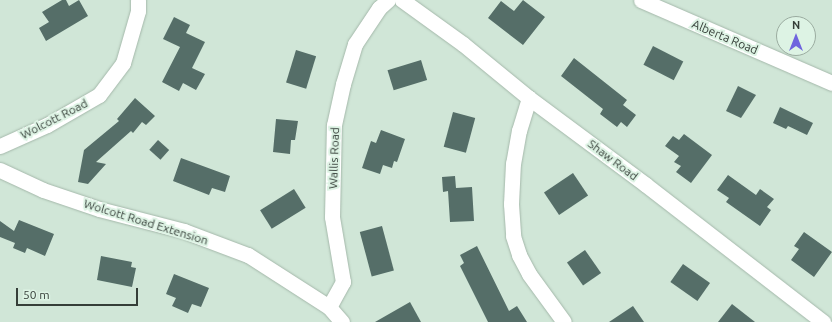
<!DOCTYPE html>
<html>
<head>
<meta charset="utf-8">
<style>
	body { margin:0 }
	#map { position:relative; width:832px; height:322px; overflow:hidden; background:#d0e6d7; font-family:Ubuntu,sans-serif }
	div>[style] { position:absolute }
	.building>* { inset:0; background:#556e68; transform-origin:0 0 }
	.roads { filter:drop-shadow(0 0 1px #a4b8aa) drop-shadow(0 0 1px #a4b8aa) }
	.street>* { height:15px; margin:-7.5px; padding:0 7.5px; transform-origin:7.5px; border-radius:7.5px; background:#fff }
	span { translate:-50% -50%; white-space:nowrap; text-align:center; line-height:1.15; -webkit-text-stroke:4px #ddf3e4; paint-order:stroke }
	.street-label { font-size:12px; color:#353e38 }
	.north { position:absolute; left:776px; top:16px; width:40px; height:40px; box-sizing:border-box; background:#ddf3e4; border:1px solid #9aab9f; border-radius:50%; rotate:0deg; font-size:11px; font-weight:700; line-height:16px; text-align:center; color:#353e38 }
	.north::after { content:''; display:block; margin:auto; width:14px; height:18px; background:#6f64de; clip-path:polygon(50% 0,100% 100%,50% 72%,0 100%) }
	.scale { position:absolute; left:16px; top:288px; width:122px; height:18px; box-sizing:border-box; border:2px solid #353e38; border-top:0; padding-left:5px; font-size:12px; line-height:14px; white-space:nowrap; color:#353e38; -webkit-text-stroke:3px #ddf3e4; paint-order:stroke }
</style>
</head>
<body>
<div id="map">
	<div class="building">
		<i style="clip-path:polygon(62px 0,66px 0,69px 6px,79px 0,88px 16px,46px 41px,39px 28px,49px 22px,42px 12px)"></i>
		<i style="clip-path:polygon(523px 0,545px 17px,523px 45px,488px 18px,501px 1px,514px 11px)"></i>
		<i style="clip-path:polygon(174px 17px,190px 25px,186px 33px,205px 42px,192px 68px,205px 74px,196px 90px,183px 83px,179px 91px,162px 82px,180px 47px,163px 39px)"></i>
		<i style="left:653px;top:46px;width:34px;height:21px;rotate:27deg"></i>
		<i style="left:296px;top:50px;width:21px;height:34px;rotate:17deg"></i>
		<i style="clip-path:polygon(574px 58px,627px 100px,623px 105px,636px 115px,627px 127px,621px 122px,617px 127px,600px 114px,603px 109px,561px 76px)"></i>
		<i style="left:421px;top:60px;width:21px;height:35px;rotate:73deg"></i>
		<i style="clip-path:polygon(738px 86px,756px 95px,741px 118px,726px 111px)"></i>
		<i style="clip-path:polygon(135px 98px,155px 116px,146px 125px,142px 122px,133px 133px,131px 131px,96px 162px,106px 164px,88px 184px,78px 182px,84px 150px,119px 121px,117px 119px)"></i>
		<i style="clip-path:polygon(780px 107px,813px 123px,807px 135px,788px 126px,786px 129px,773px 123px)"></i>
		<i style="left:453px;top:112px;width:23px;height:36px;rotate:15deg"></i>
		<i style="clip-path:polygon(276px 119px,298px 121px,295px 140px,291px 140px,290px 154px,273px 152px)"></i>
		<i style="clip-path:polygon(381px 130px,405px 139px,397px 162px,394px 161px,392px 168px,383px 165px,380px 174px,362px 168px,371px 141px,376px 143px)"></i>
		<i style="clip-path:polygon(684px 134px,712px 155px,691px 183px,676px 172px,681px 166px,674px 162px,679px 156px,665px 146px,673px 136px,679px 140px)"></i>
		<i style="left:158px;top:140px;width:15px;height:13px;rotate:42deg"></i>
		<i style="clip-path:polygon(181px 158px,230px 176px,225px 192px,212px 188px,209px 195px,173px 181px)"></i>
		<i style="left:573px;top:173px;width:27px;height:35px;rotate:56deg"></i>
		<i style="clip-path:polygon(728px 175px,756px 195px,760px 189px,774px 199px,767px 207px,771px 210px,760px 226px,726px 202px,729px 198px,717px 190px)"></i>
		<i style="clip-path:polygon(455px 176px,456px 188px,472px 187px,474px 221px,450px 222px,448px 191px,443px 192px,442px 177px)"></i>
		<i style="left:294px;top:189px;width:22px;height:40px;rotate:58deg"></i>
		<i style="clip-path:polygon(19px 220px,54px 234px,45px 256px,27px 248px,25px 253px,13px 248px,15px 243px,0 237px,0 221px,14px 231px)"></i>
		<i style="left:382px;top:226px;width:46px;height:23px;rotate:75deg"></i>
		<i style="clip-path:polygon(804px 232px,832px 252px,814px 277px,791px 260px,799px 249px,794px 246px)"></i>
		<i style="clip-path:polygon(477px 246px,509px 311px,517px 306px,527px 322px,488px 322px,460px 266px,464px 263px,460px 255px)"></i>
		<i style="left:585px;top:250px;width:28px;height:22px;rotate:55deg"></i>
		<i style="clip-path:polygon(101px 256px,132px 262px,131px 267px,136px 268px,132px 287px,97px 280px)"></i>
		<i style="left:683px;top:264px;width:33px;height:22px;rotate:35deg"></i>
		<i style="clip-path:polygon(174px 274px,209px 288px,201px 307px,192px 304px,188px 313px,172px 306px,176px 298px,166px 294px)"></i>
		<i style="clip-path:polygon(410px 302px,421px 322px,375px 322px)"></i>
		<i style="clip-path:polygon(732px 304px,755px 322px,718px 322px)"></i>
		<i style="clip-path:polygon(633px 306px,644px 322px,609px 322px)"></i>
	</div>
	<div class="roads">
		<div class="street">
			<i style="left:402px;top:0;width:75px;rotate:35.8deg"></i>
			<i style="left:463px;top:44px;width:85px;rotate:39.3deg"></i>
			<i style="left:529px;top:98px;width:146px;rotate:36.6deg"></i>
			<i style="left:646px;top:185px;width:224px;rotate:37.7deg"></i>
			<i style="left:641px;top:0;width:208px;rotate:23.5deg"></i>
			<i style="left:529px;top:98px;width:34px;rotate:107deg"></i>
			<i style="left:519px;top:130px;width:34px;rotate:100deg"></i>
			<i style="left:513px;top:163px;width:41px;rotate:92.8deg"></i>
			<i style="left:511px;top:204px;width:32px;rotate:86deg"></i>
			<i style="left:513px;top:236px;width:20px;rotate:72deg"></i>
			<i style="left:519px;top:255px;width:21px;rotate:62deg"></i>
			<i style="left:529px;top:274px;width:59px;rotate:53.9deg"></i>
			<i style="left:0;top:146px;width:51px;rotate:-24.1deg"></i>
			<i style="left:47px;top:125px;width:60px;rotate:-30deg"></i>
			<i style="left:99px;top:95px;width:40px;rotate:-53deg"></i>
			<i style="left:123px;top:63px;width:54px;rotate:-73.9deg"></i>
			<i style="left:138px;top:11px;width:11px;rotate:-90deg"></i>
			<i style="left:0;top:170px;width:47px;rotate:24.9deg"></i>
			<i style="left:43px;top:190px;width:59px;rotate:18.7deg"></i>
			<i style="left:99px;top:209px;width:88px;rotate:14.5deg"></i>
			<i style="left:184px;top:231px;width:68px;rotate:20.6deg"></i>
			<i style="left:248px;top:255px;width:96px;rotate:32.7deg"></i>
			<i style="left:342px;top:322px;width:20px;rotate:-131deg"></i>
			<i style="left:329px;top:307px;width:29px;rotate:-61deg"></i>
			<i style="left:343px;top:282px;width:66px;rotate:-99.6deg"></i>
			<i style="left:332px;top:217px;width:92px;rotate:-88.8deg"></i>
			<i style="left:334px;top:125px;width:42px;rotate:-77.6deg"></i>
			<i style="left:343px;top:84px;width:42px;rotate:-73.3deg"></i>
			<i style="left:355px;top:44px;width:43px;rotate:-56.3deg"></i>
			<i style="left:379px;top:8px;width:12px;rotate:-42deg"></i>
		</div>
	</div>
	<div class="street-label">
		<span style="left:725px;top:37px;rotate:23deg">Alberta Road</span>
		<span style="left:54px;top:119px;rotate:-27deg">Wolcott Road</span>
		<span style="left:334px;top:158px;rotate:-88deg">Wallis Road</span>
		<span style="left:613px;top:160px;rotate:37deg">Shaw Road</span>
		<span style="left:146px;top:222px;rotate:17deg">Wolcott Road Extension</span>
	</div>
	<div class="north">N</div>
	<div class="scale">50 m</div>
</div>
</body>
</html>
